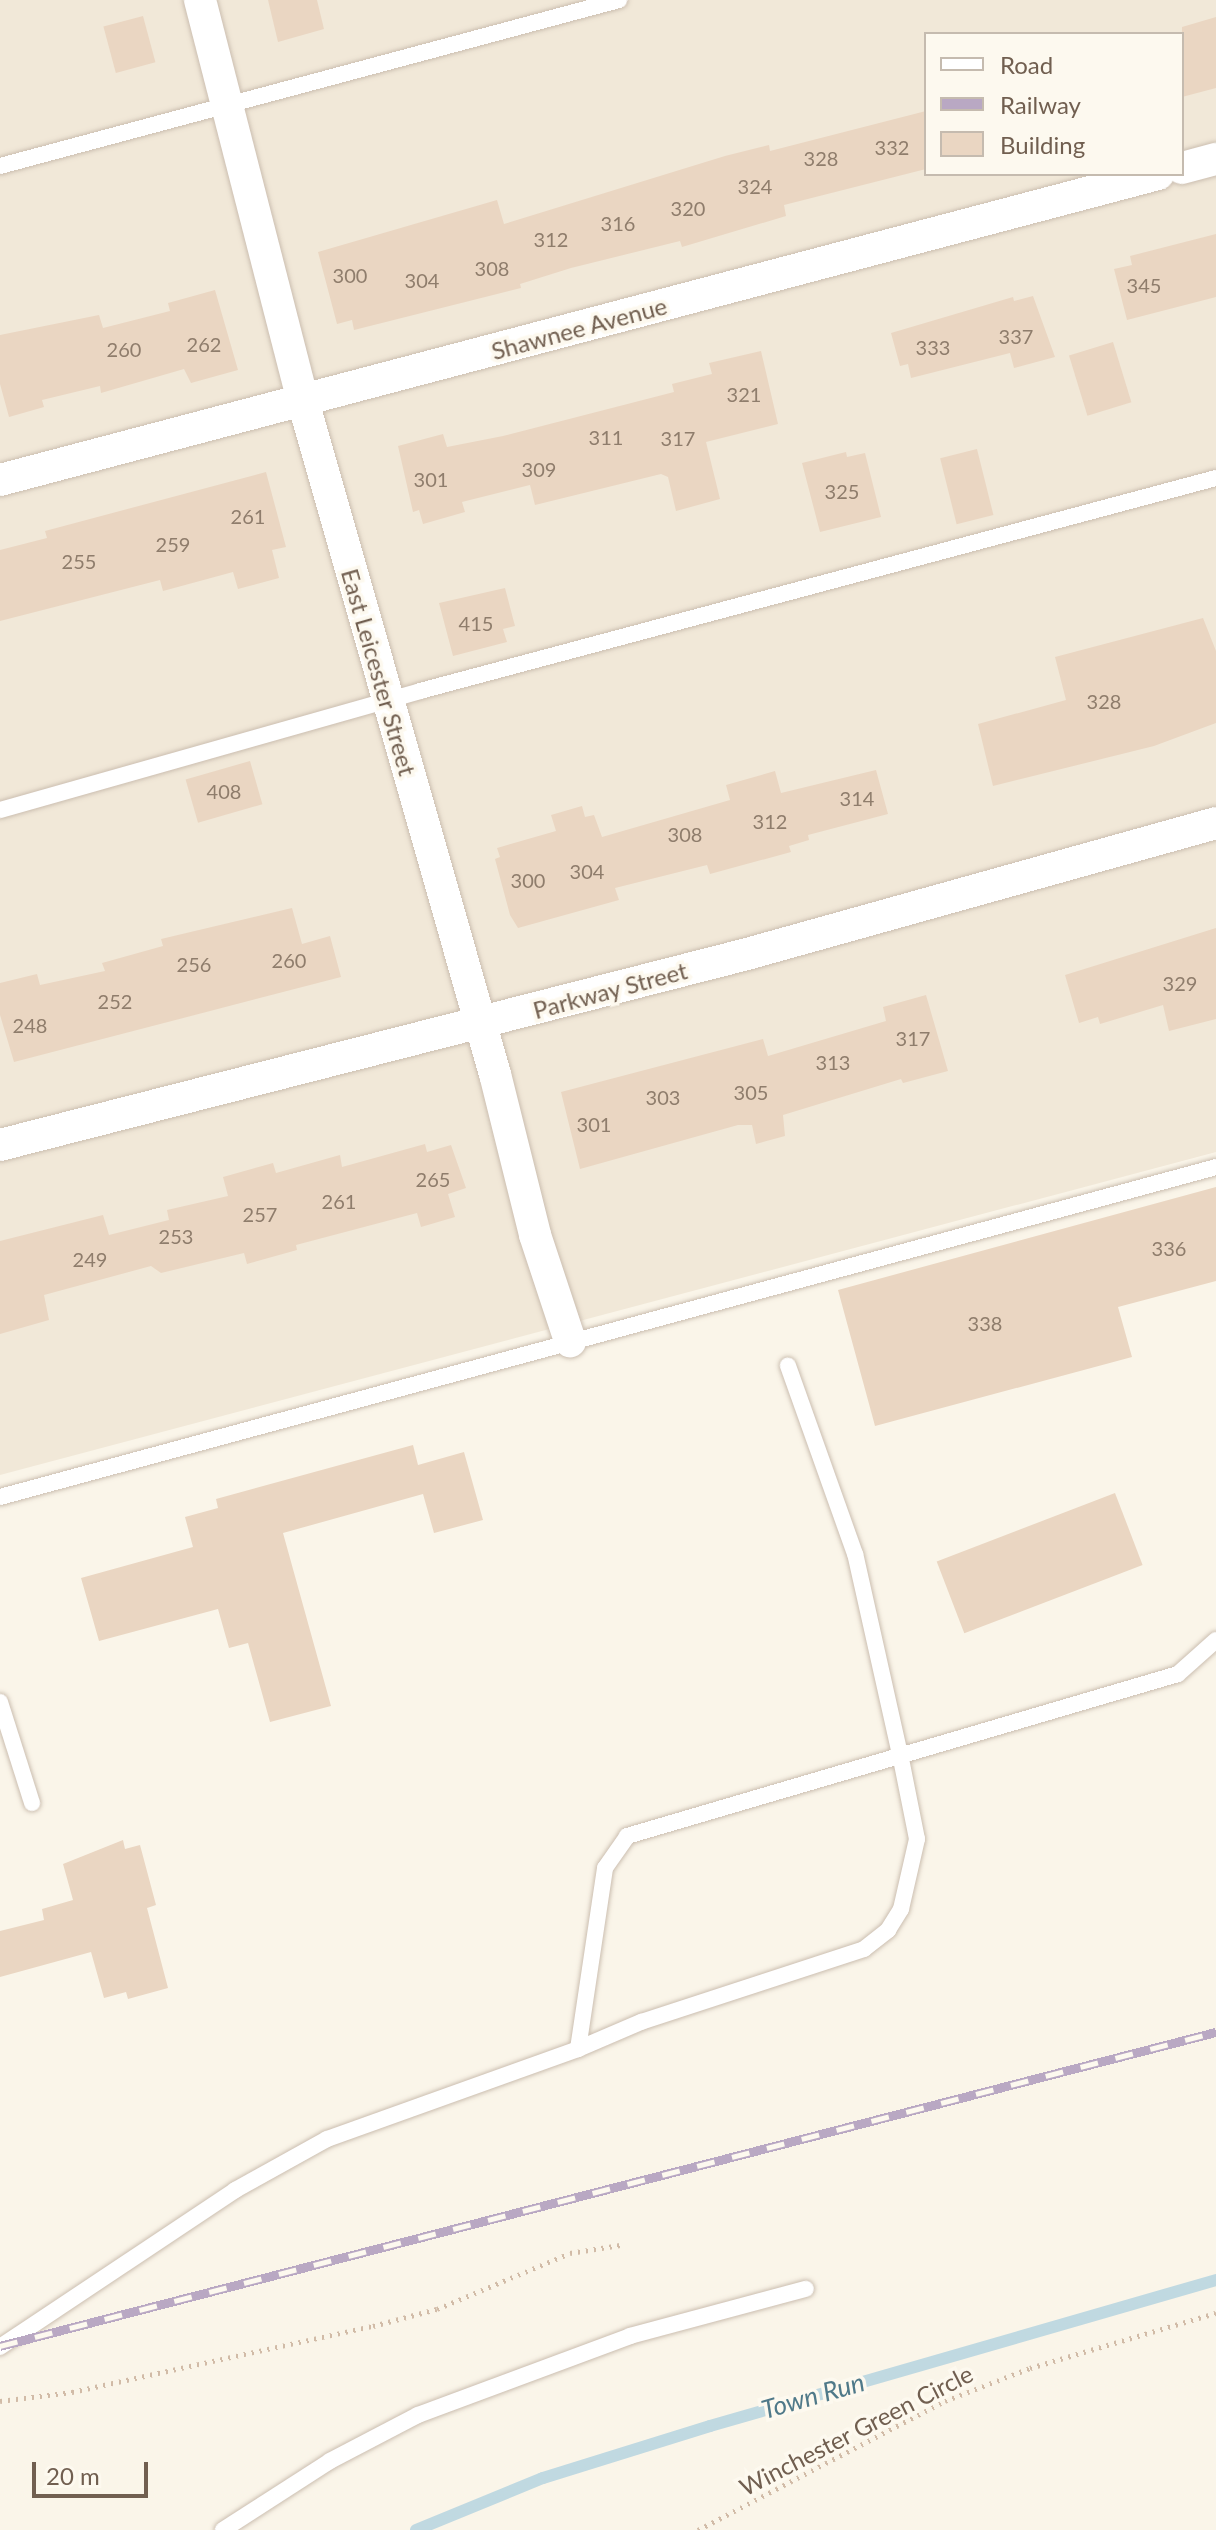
<!DOCTYPE html>
<html>
<head>
<meta charset="utf-8">
<style>
	body { margin:0 }
	#map { position:relative; width:1216px; height:2530px; overflow:hidden; background:#faf5e9; font-family:Lato,sans-serif }
	div>[style] { position:absolute }
	.residential>* { inset:0; background:#f1e8d8 }
	.stream>* { height:12px; margin:-6px; padding:0 6px; transform-origin:6px; border-radius:6px; background:#c0d9e1 }
	.building>* { inset:0; background:#ead6c2; transform-origin:0 0 }
	.path>* { height:5px; margin-top:-2.5px; transform-origin:0; background:repeating-linear-gradient(90deg,#d1bba7 0 2px,transparent 0 8px) }
	.roads { filter:drop-shadow(0 0 2px #cbbeb0) drop-shadow(0 0 2px #cbbeb0) }
	.lane>* { height:16px; margin:-8px; padding:0 8px; transform-origin:8px; border-radius:8px; background:#fff }
	.street>* { height:32px; margin:-16px; padding:0 16px; transform-origin:16px; border-radius:16px; background:#fff }
	.rail>* { height:9px; margin-top:-4.5px; transform-origin:0; background:repeating-linear-gradient(90deg,#fdf9ef 0 18px,#b9a8c3 0 36px); box-sizing:border-box; border-block:2px solid #b9a8c3 }
	span { translate:-50% -50%; white-space:nowrap; text-align:center; line-height:1.15; -webkit-text-stroke:7px #fdf9ef; paint-order:stroke }
	.number-label { font-size:20px; color:#8f7d6c }
	.number-label span { -webkit-text-stroke-width:0 }
	.street-label { font-size:24px; color:#715f50 }
	.water-label { font-size:26px; color:#4f7989; font-style:italic }
	.legend { position:absolute; left:924px; top:32px; width:260px; height:144px; box-sizing:border-box; background:#fdf9ef; border:2px solid #c5bbaf; margin:0; padding:10px 14px; list-style:none; font-size:24px; color:#715f50 }
	.legend li { display:flex; align-items:center; gap:16px; height:40px }
	.legend b { width:40px; border:2px solid #c5bbaf }
	.scale { position:absolute; left:32px; top:2462px; width:116px; height:36px; box-sizing:border-box; border:4px solid #715f50; border-top:0; padding-left:10px; font-size:24px; line-height:28px; white-space:nowrap; color:#715f50; -webkit-text-stroke:6px #fdf9ef; paint-order:stroke }
</style>
</head>
<body>
<div id="map">
	<div class="residential">
		<i style="clip-path:polygon(evenodd,0 0,1216px 0,1216px 1152px,0 1475px,0 0,926px 34px,1182px 34px,1182px 174px,926px 174px,926px 34px)"></i>
	</div>
	<div class="stream">
		<i style="left:416px;top:2530px;width:137px;rotate:-22.3deg"></i>
		<i style="left:543px;top:2478px;width:175px;rotate:-17.3deg"></i>
		<i style="left:710px;top:2426px;width:527px;rotate:-16.09deg"></i>
	</div>
	<div class="building">
		<i style="clip-path:polygon(268px 0,317px 0,324px 29px,278px 42px)"></i>
		<i style="left:143px;top:16px;width:48px;height:41px;rotate:75deg"></i>
		<i style="clip-path:polygon(1216px 17px,1216px 88px,1182px 97px,1182px 27px)"></i>
		<i style="clip-path:polygon(926px 111px,926px 169px,784px 205px,786px 216px,682px 247px,680px 241px,571px 268px,520px 284px,521px 288px,354px 330px,352px 320px,337px 324px,318px 252px,497px 200px,504px 224px,725px 156px,769px 145px,770px 151px)"></i>
		<i style="clip-path:polygon(1216px 234px,1216px 297px,1127px 320px,1114px 269px,1132px 265px,1130px 256px)"></i>
		<i style="clip-path:polygon(215px 290px,238px 370px,191px 383px,184px 369px,101px 393px,100px 386px,42px 400px,44px 407px,9px 417px,0 384px,0 335px,99px 315px,103px 328px,170px 311px,168px 303px)"></i>
		<i style="clip-path:polygon(1033px 296px,1055px 357px,1014px 368px,1010px 353px,911px 378px,908px 364px,900px 366px,891px 333px,1013px 297px,1014px 301px)"></i>
		<i style="left:1113px;top:342px;width:63px;height:46px;rotate:73deg"></i>
		<i style="clip-path:polygon(761px 351px,778px 424px,706px 442px,720px 499px,676px 511px,668px 477px,661px 474px,535px 505px,530px 485px,462px 502px,465px 512px,423px 524px,419px 510px,413px 512px,398px 446px,443px 434px,447px 447px,503px 436px,674px 392px,672px 384px,712px 374px,709px 363px)"></i>
		<i style="left:977px;top:449px;width:68px;height:38px;rotate:76deg"></i>
		<i style="clip-path:polygon(846px 452px,847px 457px,865px 453px,881px 517px,820px 532px,802px 463px)"></i>
		<i style="clip-path:polygon(266px 472px,286px 547px,272px 550px,279px 578px,238px 589px,233px 572px,163px 591px,160px 580px,0 621px,0 550px,47px 538px,45px 531px)"></i>
		<i style="clip-path:polygon(505px 588px,515px 626px,503px 629px,507px 642px,453px 656px,439px 603px)"></i>
		<i style="clip-path:polygon(1203px 618px,1216px 651px,1216px 723px,1154px 746px,993px 786px,978px 724px,1066px 700px,1055px 657px)"></i>
		<i style="left:250px;top:761px;width:45px;height:67px;rotate:74deg"></i>
		<i style="clip-path:polygon(876px 770px,888px 814px,808px 835px,809px 840px,789px 846px,791px 852px,710px 874px,707px 865px,615px 888px,619px 900px,518px 928px,510px 915px,495px 859px,500px 857px,497px 848px,556px 831px,551px 815px,582px 806px,585px 817px,594px 815px,602px 837px,730px 800px,726px 785px,775px 771px,781px 793px)"></i>
		<i style="clip-path:polygon(292px 908px,302px 944px,330px 936px,341px 977px,14px 1062px,0 1015px,0 983px,37px 974px,40px 985px,105px 971px,102px 963px,163px 946px,161px 939px)"></i>
		<i style="clip-path:polygon(1216px 928px,1216px 1019px,1169px 1031px,1163px 1005px,1100px 1024px,1098px 1017px,1079px 1023px,1065px 975px)"></i>
		<i style="clip-path:polygon(926px 995px,948px 1071px,903px 1083px,901px 1079px,783px 1115px,785px 1136px,756px 1144px,752px 1125px,738px 1125px,580px 1169px,561px 1092px,763px 1039px,768px 1056px,886px 1021px,883px 1007px)"></i>
		<i style="clip-path:polygon(425px 1144px,427px 1152px,451px 1145px,466px 1188px,448px 1194px,455px 1217px,421px 1227px,417px 1213px,296px 1245px,297px 1250px,247px 1264px,244px 1253px,161px 1273px,151px 1266px,44px 1295px,49px 1320px,0 1334px,0 1241px,103px 1215px,109px 1235px,169px 1220px,167px 1210px,228px 1196px,223px 1177px,273px 1163px,276px 1173px,340px 1155px,342px 1167px)"></i>
		<i style="clip-path:polygon(1216px 1187px,1216px 1281px,1118px 1307px,1132px 1357px,875px 1426px,838px 1290px)"></i>
		<i style="clip-path:polygon(413px 1445px,418px 1465px,464px 1452px,483px 1520px,434px 1533px,423px 1494px,283px 1533px,331px 1706px,270px 1722px,248px 1643px,229px 1648px,218px 1609px,99px 1641px,81px 1578px,193px 1547px,185px 1517px,218px 1508px,216px 1499px)"></i>
		<i style="left:1115px;top:1493px;width:77px;height:191px;rotate:69deg"></i>
		<i style="clip-path:polygon(123px 1840px,125px 1849px,140px 1845px,156px 1905px,147px 1908px,168px 1988px,128px 1999px,126px 1992px,104px 1998px,91px 1952px,0 1977px,0 1931px,44px 1920px,42px 1909px,73px 1900px,63px 1864px)"></i>
	</div>
	<div class="path">
		<i style="left:0;top:2401px;width:73px;rotate:-7.1deg"></i>
		<i style="left:72px;top:2392px;width:308px;rotate:-12.4deg"></i>
		<i style="left:373px;top:2326px;width:66px;rotate:-14.9deg"></i>
		<i style="left:437px;top:2309px;width:144px;rotate:-22.8deg"></i>
		<i style="left:570px;top:2253px;width:51px;rotate:-9.1deg"></i>
		<i style="left:698px;top:2530px;width:279px;rotate:-27.6deg"></i>
		<i style="left:945px;top:2401px;width:91px;rotate:-21.2deg"></i>
		<i style="left:1030px;top:2368px;width:194px;rotate:-16.5deg"></i>
	</div>
	<div class="roads">
		<div class="lane">
			<i style="left:0;top:166px;width:641px;rotate:-15.01deg"></i>
			<i style="left:0;top:810px;width:437px;rotate:-15.8deg"></i>
			<i style="left:420px;top:691px;width:824px;rotate:-14.98deg"></i>
			<i style="left:0;top:1497px;width:1260px;rotate:-15.18deg"></i>
			<i style="left:0;top:1702px;width:106px;rotate:72.4deg"></i>
			<i style="left:578px;top:2049px;width:69px;rotate:-23.2deg"></i>
			<i style="left:641px;top:2022px;width:235px;rotate:-18.1deg"></i>
			<i style="left:864px;top:1949px;width:31px;rotate:-38deg"></i>
			<i style="left:888px;top:1930px;width:25px;rotate:-58deg"></i>
			<i style="left:901px;top:1909px;width:72px;rotate:-77.1deg"></i>
			<i style="left:917px;top:1839px;width:82px;rotate:-101.3deg"></i>
			<i style="left:901px;top:1759px;width:210px;rotate:-102.6deg"></i>
			<i style="left:855px;top:1554px;width:200px;rotate:-109.6deg"></i>
			<i style="left:0;top:2347px;width:283px;rotate:-33.7deg"></i>
			<i style="left:235px;top:2190px;width:105px;rotate:-29deg"></i>
			<i style="left:327px;top:2139px;width:267px;rotate:-19.7deg"></i>
			<i style="left:578px;top:2049px;width:183px;rotate:-81.5deg"></i>
			<i style="left:605px;top:1868px;width:39px;rotate:-55deg"></i>
			<i style="left:627px;top:1836px;width:574px;rotate:-16.38deg"></i>
			<i style="left:1178px;top:1674px;width:51px;rotate:-41.8deg"></i>
			<i style="left:223px;top:2530px;width:127px;rotate:-32.8deg"></i>
			<i style="left:330px;top:2461px;width:99px;rotate:-27.6deg"></i>
			<i style="left:418px;top:2415px;width:226px;rotate:-20.4deg"></i>
			<i style="left:630px;top:2336px;width:182px;rotate:-15deg"></i>
		</div>
		<div class="street">
			<i style="left:200px;top:0;width:414px;rotate:75.6deg"></i>
			<i style="left:303px;top:401px;width:700px;rotate:74.08deg"></i>
			<i style="left:495px;top:1074px;width:166px;rotate:76deg"></i>
			<i style="left:535px;top:1235px;width:112px;rotate:71.7deg"></i>
			<i style="left:1182px;top:168px;width:35px;rotate:-15deg"></i>
			<i style="left:0;top:480px;width:1198px;rotate:-14.8deg"></i>
			<i style="left:0;top:1145px;width:771px;rotate:-14.34deg"></i>
			<i style="left:747px;top:954px;width:487px;rotate:-15.6deg"></i>
		</div>
	</div>
	<div class="rail">
		<i style="left:0;top:2346px;width:1256px;rotate:-14.48deg"></i>
	</div>
	<div class="number-label">
		<span style="left:892px;top:147px">332</span>
		<span style="left:821px;top:158px">328</span>
		<span style="left:755px;top:186px">324</span>
		<span style="left:688px;top:208px">320</span>
		<span style="left:618px;top:223px">316</span>
		<span style="left:551px;top:239px">312</span>
		<span style="left:492px;top:268px">308</span>
		<span style="left:350px;top:275px">300</span>
		<span style="left:422px;top:280px">304</span>
		<span style="left:1144px;top:285px">345</span>
		<span style="left:1016px;top:336px">337</span>
		<span style="left:204px;top:344px">262</span>
		<span style="left:933px;top:347px">333</span>
		<span style="left:124px;top:349px">260</span>
		<span style="left:744px;top:394px">321</span>
		<span style="left:606px;top:437px">311</span>
		<span style="left:678px;top:438px">317</span>
		<span style="left:539px;top:469px">309</span>
		<span style="left:431px;top:479px">301</span>
		<span style="left:842px;top:491px">325</span>
		<span style="left:248px;top:516px">261</span>
		<span style="left:173px;top:544px">259</span>
		<span style="left:79px;top:561px">255</span>
		<span style="left:476px;top:623px">415</span>
		<span style="left:1104px;top:701px">328</span>
		<span style="left:224px;top:791px">408</span>
		<span style="left:857px;top:798px">314</span>
		<span style="left:770px;top:821px">312</span>
		<span style="left:685px;top:834px">308</span>
		<span style="left:587px;top:871px">304</span>
		<span style="left:528px;top:880px">300</span>
		<span style="left:289px;top:960px">260</span>
		<span style="left:194px;top:964px">256</span>
		<span style="left:1180px;top:983px">329</span>
		<span style="left:115px;top:1001px">252</span>
		<span style="left:30px;top:1025px">248</span>
		<span style="left:913px;top:1038px">317</span>
		<span style="left:833px;top:1062px">313</span>
		<span style="left:751px;top:1092px">305</span>
		<span style="left:663px;top:1097px">303</span>
		<span style="left:594px;top:1124px">301</span>
		<span style="left:433px;top:1179px">265</span>
		<span style="left:339px;top:1201px">261</span>
		<span style="left:260px;top:1214px">257</span>
		<span style="left:176px;top:1236px">253</span>
		<span style="left:1169px;top:1248px">336</span>
		<span style="left:90px;top:1259px">249</span>
		<span style="left:985px;top:1323px">338</span>
	</div>
	<div class="street-label">
		<span style="left:579px;top:328px;rotate:-15deg">Shawnee Avenue</span>
		<span style="left:379px;top:672px;rotate:74deg">East Leicester Street</span>
		<span style="left:610px;top:990px;rotate:-15deg">Parkway Street</span>
		<span style="left:856px;top:2430px;rotate:-27deg">Winchester Green Circle</span>
	</div>
	<div class="water-label">
		<span style="left:813px;top:2396px;rotate:-16deg">Town Run</span>
	</div>
	<ul class="legend">
	<li><b style="height:10px;background:#fff"></b>Road</li>
	<li><b style="height:10px;background:#b9a8c3"></b>Railway</li>
	<li><b style="height:22px;background:#ead6c2"></b>Building</li>
	</ul>
	<div class="scale">20 m</div>
</div>
</body>
</html>
